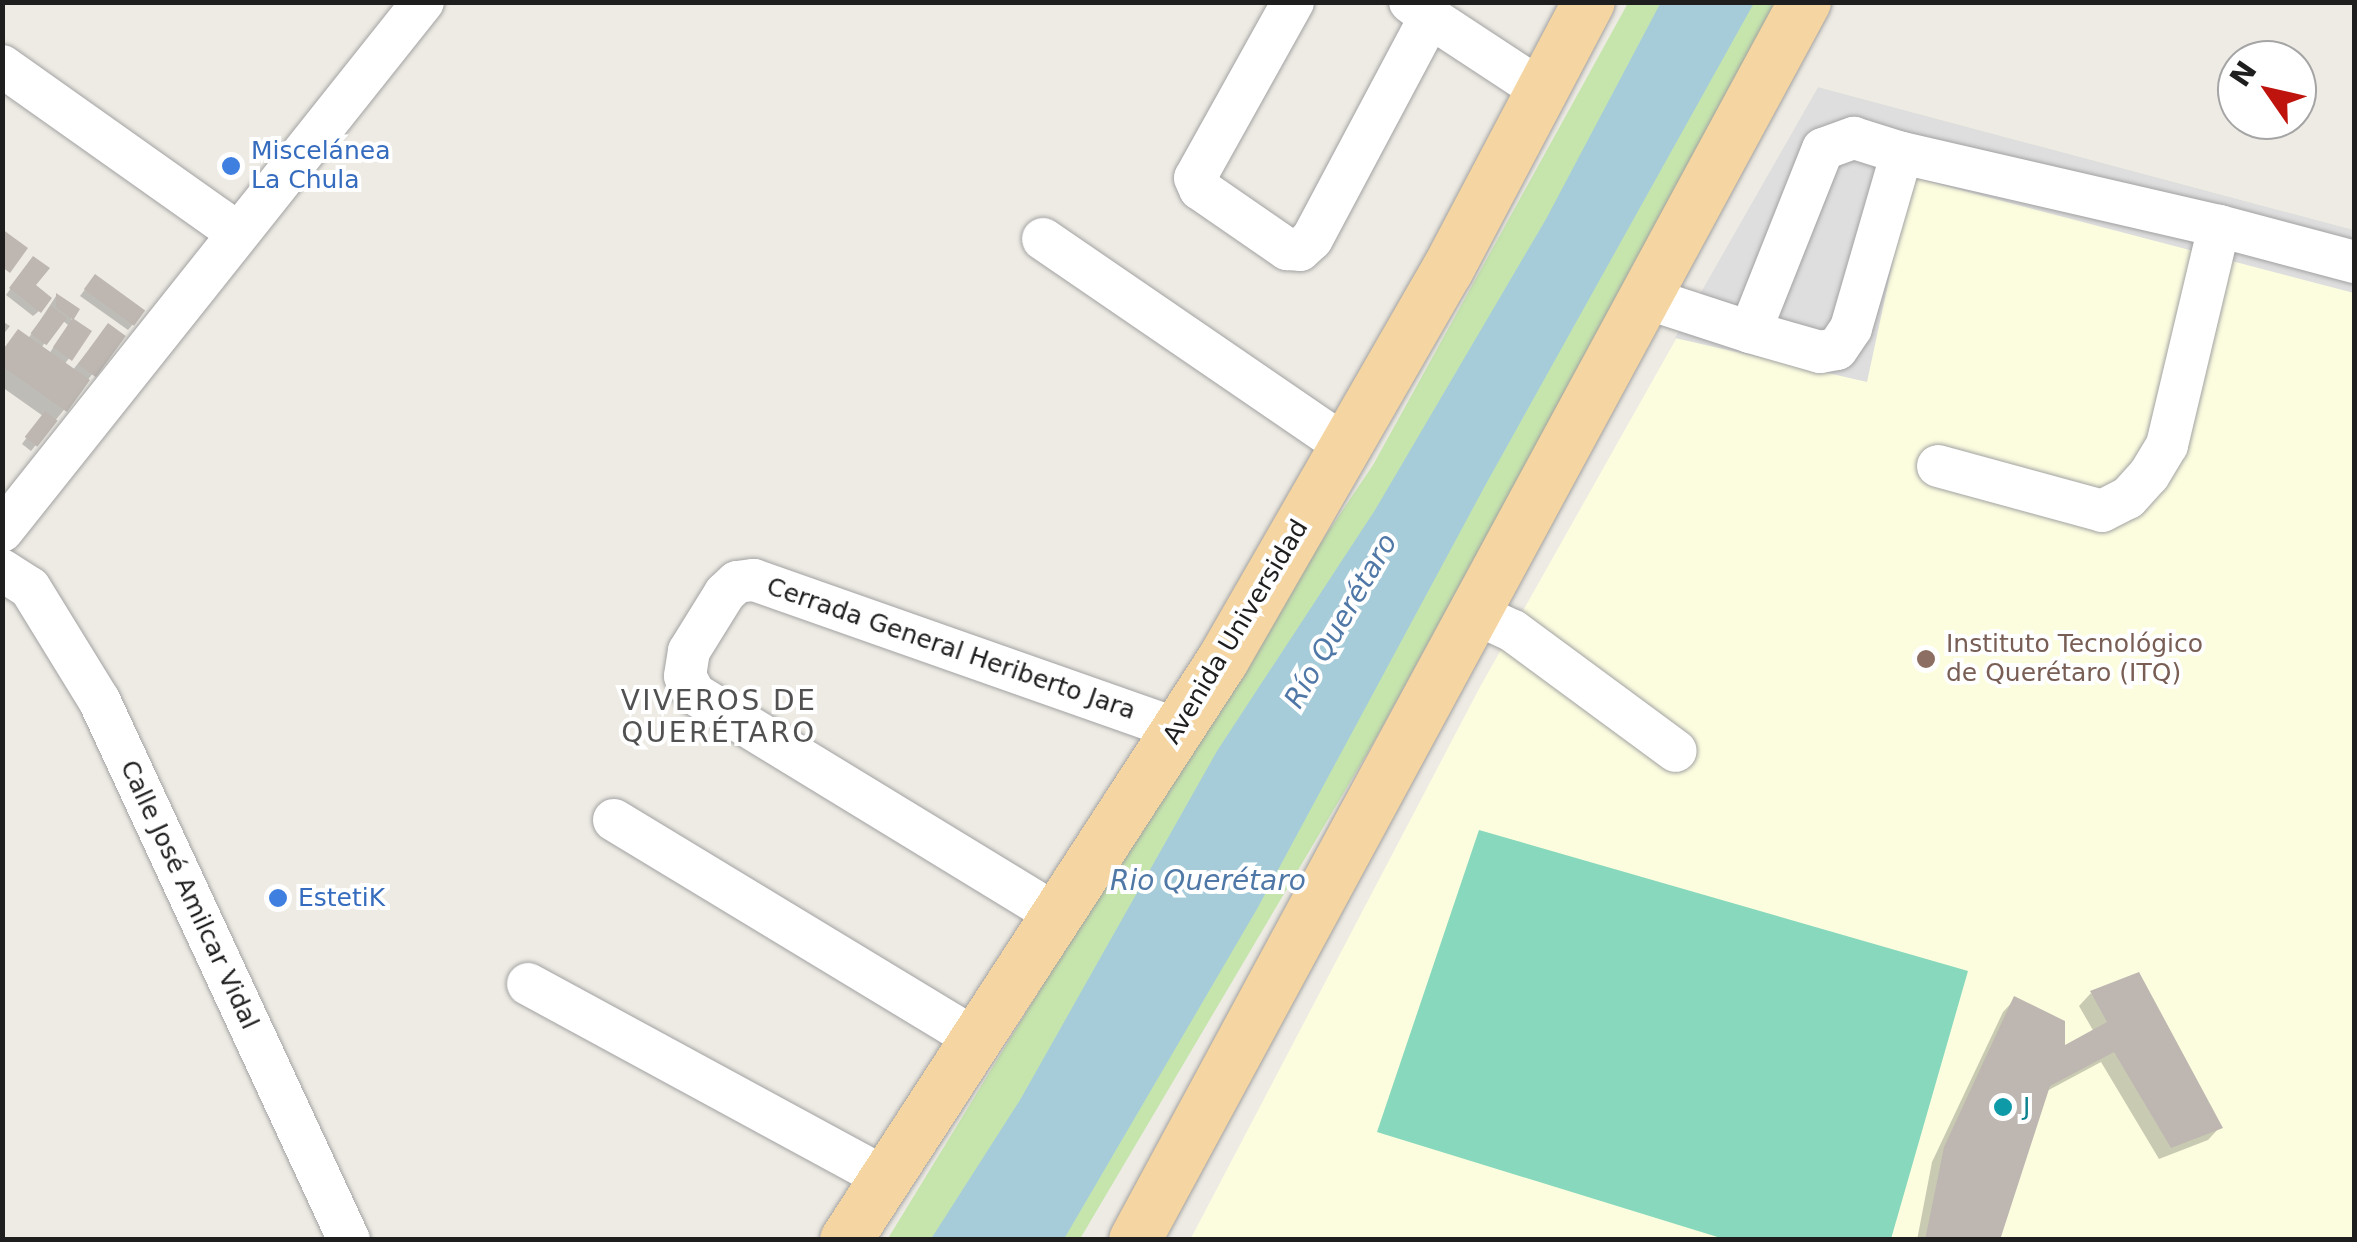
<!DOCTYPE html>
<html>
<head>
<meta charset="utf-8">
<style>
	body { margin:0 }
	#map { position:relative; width:2357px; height:1242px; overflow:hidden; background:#eeebe4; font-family:"DejaVu Sans",sans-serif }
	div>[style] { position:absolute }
	.education>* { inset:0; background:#fcfddf }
	.grass>* { inset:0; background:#c6e5ad }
	.pitch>* { inset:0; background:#87d8bc }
	.parking>* { inset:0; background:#dedede }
	.water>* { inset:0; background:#a7ccd9 }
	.shadow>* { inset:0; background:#0003 }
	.building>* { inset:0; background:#beb7b1; transform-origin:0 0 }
	.roads { filter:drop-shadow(0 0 2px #a2a2a2) drop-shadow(0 0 2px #a2a2a2) }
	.minor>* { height:42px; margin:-21px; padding:0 21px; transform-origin:21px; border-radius:21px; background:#fff }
	.major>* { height:52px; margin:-26px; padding:0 26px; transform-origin:26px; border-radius:26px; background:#f5d5a2 }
	.dots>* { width:28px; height:28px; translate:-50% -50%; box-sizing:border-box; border:5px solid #fff; border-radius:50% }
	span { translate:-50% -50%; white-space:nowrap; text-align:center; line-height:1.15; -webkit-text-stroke:8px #fff; paint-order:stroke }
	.shop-label { font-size:25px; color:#366cbe }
	.left { translate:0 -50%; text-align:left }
	.street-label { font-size:25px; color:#1e1e1e }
	.education-label { font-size:25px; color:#785e54 }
	.culture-label { font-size:25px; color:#0d838f }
	.water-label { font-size:28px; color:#5078a7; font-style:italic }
	.neighbourhood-label { font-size:28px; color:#515151; letter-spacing:2.5px }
	.frame { position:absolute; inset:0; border:5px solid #1e1e1e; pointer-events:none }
	.north { position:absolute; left:2217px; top:40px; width:100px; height:100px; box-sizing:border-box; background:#fff; border:2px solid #a5a5a5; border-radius:50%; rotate:304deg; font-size:28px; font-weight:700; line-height:40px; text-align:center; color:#1e1e1e }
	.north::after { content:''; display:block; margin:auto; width:35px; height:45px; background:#be140d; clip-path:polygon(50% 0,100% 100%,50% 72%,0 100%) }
</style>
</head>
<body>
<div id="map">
	<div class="education">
		<i style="clip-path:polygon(1818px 87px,2354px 230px,2354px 1239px,1190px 1240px,1480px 687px)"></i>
	</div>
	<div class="grass">
		<i style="clip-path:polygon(1628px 3px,1779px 3px,1375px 740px,1080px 1239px,887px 1240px,1238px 666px,1373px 465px)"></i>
	</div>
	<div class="pitch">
		<i style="clip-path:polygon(1479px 830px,1968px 971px,1891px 1239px,1724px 1239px,1377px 1132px)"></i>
	</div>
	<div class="parking">
		<i style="clip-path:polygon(1818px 87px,2354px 230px,2354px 293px,1911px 177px,1867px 382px,1675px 338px)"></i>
	</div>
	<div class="water">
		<i style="clip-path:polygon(1661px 2px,1754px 3px,1486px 484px,1257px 909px,1064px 1239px,931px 1239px,1020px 1100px,1217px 751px,1375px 510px,1546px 219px)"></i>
	</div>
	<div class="shadow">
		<i style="clip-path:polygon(28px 265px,39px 311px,33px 316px,6px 295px)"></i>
		<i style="clip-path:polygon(90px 283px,133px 324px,128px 330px,80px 296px)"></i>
		<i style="clip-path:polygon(evenodd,56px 296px,77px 310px,71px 319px,89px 331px,64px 365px,72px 371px,103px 332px,122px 337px,31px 451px,22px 444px,43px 416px,2px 387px,2px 350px,19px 333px,28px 339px,56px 296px,62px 320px,68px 325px,49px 354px,41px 348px,62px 320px)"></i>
		<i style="clip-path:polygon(2px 321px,10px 326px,2px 336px)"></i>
		<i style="clip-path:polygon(2091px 993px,2220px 1127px,2208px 1140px,2159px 1159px,2101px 1062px,2045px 1092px,1997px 1240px,1917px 1240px,1932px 1162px,2003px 1012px,2015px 999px,2063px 1049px,2094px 1032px,2079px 1006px)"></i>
	</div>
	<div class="building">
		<i style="clip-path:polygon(2px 229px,28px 248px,10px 273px,2px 267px)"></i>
		<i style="clip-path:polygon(33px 256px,50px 268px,36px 285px,52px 298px,41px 313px,9px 288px)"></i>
		<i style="left:95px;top:274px;width:62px;height:19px;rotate:36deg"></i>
		<i style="clip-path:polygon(56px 293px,80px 309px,74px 319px,92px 331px,72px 361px,53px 347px,72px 319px,56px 307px)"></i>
		<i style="left:51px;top:306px;width:20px;height:34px;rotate:37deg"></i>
		<i style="left:108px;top:323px;width:22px;height:51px;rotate:36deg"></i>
		<i style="clip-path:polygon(18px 329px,90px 380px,67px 412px,2px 366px,2px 351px)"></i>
		<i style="left:45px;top:411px;width:16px;height:33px;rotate:38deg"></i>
		<i style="clip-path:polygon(2139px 972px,2223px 1128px,2171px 1148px,2114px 1052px,2050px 1086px,2000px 1240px,1925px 1240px,1944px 1147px,2014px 996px,2065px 1021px,2065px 1045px,2107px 1022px,2090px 991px)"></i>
	</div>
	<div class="roads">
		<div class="minor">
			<i style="left:1293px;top:2px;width:201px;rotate:119.1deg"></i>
			<i style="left:1195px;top:178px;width:12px;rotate:66deg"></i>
			<i style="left:1200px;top:189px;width:106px;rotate:34.6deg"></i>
			<i style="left:1287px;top:249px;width:13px;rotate:4deg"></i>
			<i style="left:1300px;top:250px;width:16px;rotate:-43deg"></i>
			<i style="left:1312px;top:239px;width:251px;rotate:-62deg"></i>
			<i style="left:1430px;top:17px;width:25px;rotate:-143deg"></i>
			<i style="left:1430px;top:17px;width:136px;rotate:33.3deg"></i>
			<i style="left:2px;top:66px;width:289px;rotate:35.3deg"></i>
			<i style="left:1043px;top:239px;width:368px;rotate:34.4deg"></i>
			<i style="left:1646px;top:298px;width:109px;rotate:18.1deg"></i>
			<i style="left:1750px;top:332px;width:197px;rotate:-68.3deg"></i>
			<i style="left:1823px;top:149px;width:33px;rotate:-20deg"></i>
			<i style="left:1854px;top:138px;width:50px;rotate:17.4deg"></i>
			<i style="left:1902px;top:153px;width:325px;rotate:13deg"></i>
			<i style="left:2219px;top:226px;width:140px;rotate:14.9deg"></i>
			<i style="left:1750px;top:332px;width:73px;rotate:15.9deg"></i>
			<i style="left:1820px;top:352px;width:17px;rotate:-10deg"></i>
			<i style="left:1837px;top:349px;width:25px;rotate:-56deg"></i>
			<i style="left:1851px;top:328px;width:182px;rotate:-73.8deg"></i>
			<i style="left:1938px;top:466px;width:170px;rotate:15.3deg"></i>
			<i style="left:2102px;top:511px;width:29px;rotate:-27deg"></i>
			<i style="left:2128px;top:498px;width:31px;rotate:-48deg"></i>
			<i style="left:2149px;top:475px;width:35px;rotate:-59deg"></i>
			<i style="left:2167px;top:445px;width:225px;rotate:-76.6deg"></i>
			<i style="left:2px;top:531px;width:676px;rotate:-51.49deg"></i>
			<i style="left:2px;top:570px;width:33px;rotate:33deg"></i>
			<i style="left:30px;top:588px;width:132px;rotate:58.4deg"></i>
			<i style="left:99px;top:700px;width:595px;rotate:65.16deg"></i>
			<i style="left:1474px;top:613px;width:43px;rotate:24.8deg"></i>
			<i style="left:1513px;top:631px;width:202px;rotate:36.4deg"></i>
			<i style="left:614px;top:820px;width:423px;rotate:31.2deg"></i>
			<i style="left:1057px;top:915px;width:426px;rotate:-148.6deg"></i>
			<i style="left:694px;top:693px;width:19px;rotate:-118deg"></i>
			<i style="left:685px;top:676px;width:25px;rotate:-81deg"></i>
			<i style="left:689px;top:651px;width:68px;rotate:-58.2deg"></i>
			<i style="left:725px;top:593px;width:16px;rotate:-43deg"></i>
			<i style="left:737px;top:582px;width:17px;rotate:-7deg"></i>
			<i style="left:754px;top:580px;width:449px;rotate:19.4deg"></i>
			<i style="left:528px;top:984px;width:406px;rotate:28.5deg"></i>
		</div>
		<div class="major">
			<i style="left:846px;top:1240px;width:692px;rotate:-56.98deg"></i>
			<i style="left:1223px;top:660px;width:449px;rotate:-60.1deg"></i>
			<i style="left:1447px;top:271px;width:304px;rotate:-62.2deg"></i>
			<i style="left:1135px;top:1240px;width:1408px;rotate:-61.58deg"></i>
		</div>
	</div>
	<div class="dots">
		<i style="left:231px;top:166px;background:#3f7fe0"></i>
		<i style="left:1926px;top:659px;background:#8d6e63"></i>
		<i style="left:278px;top:898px;background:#3f7fe0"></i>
		<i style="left:2003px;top:1107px;background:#0f9aa8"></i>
	</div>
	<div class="shop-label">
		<span class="left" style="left:251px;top:166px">Miscelánea<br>La Chula</span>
		<span class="left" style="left:298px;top:898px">EstetiK</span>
	</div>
	<div class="street-label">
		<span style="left:1236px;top:632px;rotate:-59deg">Avenida Universidad</span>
		<span style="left:951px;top:649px;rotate:19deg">Cerrada General Heriberto Jara</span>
		<span style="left:189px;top:895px;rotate:65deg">Calle José Amilcar Vidal</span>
	</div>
	<div class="education-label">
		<span class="left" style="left:1946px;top:659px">Instituto Tecnológico<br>de Querétaro (ITQ)</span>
	</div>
	<div class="culture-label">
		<span class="left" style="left:2023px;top:1107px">J</span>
	</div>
	<div class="water-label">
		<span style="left:1341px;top:621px;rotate:-60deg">Río Querétaro</span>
		<span style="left:1208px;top:881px">Rio Querétaro</span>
	</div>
	<div class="neighbourhood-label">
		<span style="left:719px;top:717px">VIVEROS DE<br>QUERÉTARO</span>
	</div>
	<div class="frame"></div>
	<div class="north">N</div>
</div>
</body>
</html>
